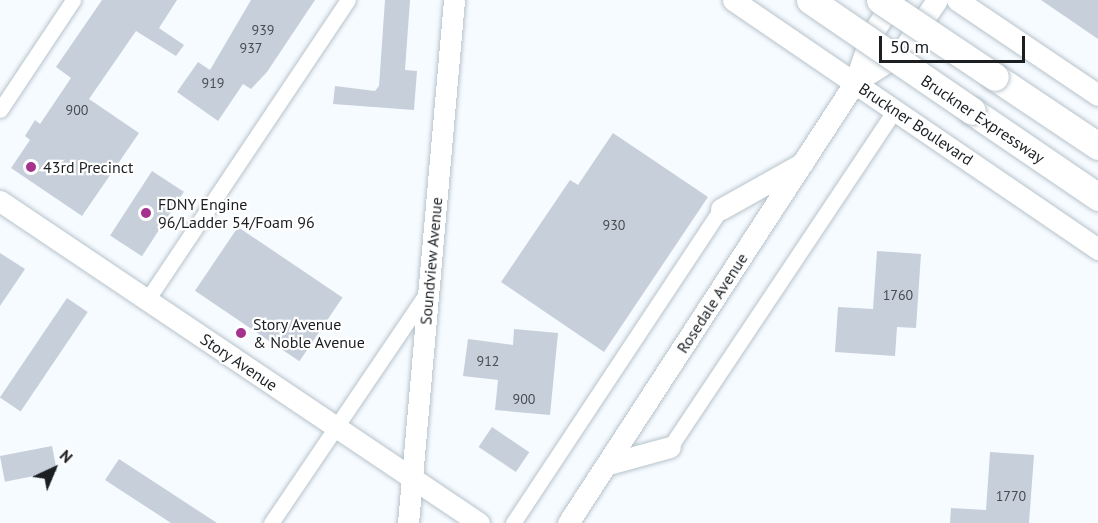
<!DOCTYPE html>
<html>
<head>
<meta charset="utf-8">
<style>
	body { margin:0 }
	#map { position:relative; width:1098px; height:523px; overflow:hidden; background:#f6fbff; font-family:"PT Sans",sans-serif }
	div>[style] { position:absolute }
	.building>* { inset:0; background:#c7cfda; transform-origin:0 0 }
	.roads { filter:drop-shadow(0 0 2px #b7c3cb) drop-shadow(0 0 2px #b7c3cb) }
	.street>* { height:15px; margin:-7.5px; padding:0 7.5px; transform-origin:7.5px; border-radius:7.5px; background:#fff }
	.secondary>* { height:21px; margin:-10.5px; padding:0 10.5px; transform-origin:10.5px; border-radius:10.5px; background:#fff }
	.highway>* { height:27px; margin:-13.5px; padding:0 13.5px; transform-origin:13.5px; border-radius:13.5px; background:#fff }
	.bridges { filter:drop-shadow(0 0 2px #b7c3cb) drop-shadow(0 0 2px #b7c3cb) }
	.highway-bridge>* { height:27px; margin:-13.5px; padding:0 13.5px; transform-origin:13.5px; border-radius:13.5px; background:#fff }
	.dots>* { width:16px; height:16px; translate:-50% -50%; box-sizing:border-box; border:3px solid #fff; border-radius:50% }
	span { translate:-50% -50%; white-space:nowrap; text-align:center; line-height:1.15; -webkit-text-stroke:4.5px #fff; paint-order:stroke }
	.number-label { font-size:14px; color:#464b50 }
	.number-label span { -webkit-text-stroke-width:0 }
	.street-label { font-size:16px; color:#1b1f22 }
	.poi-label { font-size:16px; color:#1b1f22 }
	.left { translate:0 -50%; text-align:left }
	.north { position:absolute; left:24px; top:439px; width:60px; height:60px; -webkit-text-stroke:4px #fff; paint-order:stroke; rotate:44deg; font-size:16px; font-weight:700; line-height:24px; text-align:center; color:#1b1f22 }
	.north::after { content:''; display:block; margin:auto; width:21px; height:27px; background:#1b1f22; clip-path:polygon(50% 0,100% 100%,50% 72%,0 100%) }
	.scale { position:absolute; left:879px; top:36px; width:146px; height:27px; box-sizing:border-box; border:3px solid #1b1f22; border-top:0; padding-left:8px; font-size:18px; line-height:21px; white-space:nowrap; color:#1b1f22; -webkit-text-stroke:4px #fff; paint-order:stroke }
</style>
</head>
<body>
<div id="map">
	<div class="building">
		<i style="clip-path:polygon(102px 0,177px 0,159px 28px,184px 45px,176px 56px,136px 31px,89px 99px,139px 133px,82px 216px,11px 168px,30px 140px,25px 136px,35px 120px,40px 124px,71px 78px,56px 67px)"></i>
		<i style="clip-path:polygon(251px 0,315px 0,267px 72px,251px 89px,243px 84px,218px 121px,177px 92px,198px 62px,210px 70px)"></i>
		<i style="clip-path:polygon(385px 0,410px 0,405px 70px,417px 71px,414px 110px,333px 104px,335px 86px,375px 91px,379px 86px)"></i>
		<i style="clip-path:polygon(1041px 0,1098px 0,1098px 39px)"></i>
		<i style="clip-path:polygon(613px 133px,708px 197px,604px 352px,501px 282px,570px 180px,578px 185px)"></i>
		<i style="left:152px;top:171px;width:38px;height:77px;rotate:33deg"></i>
		<i style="left:238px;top:227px;width:126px;height:77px;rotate:34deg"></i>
		<i style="clip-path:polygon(877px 251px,921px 254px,916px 328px,897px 327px,895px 356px,835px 352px,838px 307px,873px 309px)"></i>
		<i style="clip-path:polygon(0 253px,25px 269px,0 306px)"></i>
		<i style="left:67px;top:298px;width:25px;height:120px;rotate:34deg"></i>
		<i style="clip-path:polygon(514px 329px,558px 333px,550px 415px,495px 410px,498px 380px,463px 376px,468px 339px,513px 345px)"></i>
		<i style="left:492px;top:427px;width:45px;height:24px;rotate:34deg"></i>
		<i style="left:52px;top:446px;width:26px;height:53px;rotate:79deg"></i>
		<i style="clip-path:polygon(990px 452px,1034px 455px,1029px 523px,950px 523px,951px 508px,986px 510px)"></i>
		<i style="clip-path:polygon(119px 459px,217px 523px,171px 523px,105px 480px)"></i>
	</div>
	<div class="roads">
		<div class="street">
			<i style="left:0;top:110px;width:132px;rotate:-56.4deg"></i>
			<i style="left:147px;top:300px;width:361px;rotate:-56.2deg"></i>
			<i style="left:670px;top:447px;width:405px;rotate:-56.3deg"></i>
			<i style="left:271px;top:523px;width:280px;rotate:-55.9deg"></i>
			<i style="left:513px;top:523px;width:377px;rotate:-56.5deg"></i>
		</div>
		<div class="secondary">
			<i style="left:733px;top:0;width:442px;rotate:34.3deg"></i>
			<i style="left:957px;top:0;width:170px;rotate:34deg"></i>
			<i style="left:855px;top:82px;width:53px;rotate:-31.9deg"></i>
			<i style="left:900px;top:54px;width:65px;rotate:-55.6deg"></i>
			<i style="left:0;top:201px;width:577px;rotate:33.91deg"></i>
			<i style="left:721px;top:209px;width:94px;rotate:-29.3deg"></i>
			<i style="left:608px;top:464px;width:64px;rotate:-15.3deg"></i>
			<i style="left:408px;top:523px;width:525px;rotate:-84.97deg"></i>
			<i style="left:568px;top:523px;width:526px;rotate:-56.94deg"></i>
			<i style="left:855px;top:82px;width:50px;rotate:-71.2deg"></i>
			<i style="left:871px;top:35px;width:42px;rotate:-56.7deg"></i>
		</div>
		<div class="highway">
			<i style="left:995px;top:77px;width:124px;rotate:33.8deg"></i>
			<i style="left:972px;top:111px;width:153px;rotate:34.3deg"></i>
		</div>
	</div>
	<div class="bridges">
		<div class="highway-bridge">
			<i style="left:810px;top:0;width:196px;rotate:34.4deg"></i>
			<i style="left:880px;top:0;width:138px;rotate:33.8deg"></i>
		</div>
	</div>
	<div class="dots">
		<i style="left:31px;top:167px;background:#a5328d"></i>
		<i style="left:146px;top:213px;background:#a5328d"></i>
		<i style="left:241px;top:333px;background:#a5328d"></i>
	</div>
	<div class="number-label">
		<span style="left:263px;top:30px">939</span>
		<span style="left:251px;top:48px">937</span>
		<span style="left:213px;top:83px">919</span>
		<span style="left:77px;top:110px">900</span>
		<span style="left:614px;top:225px">930</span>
		<span style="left:898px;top:295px">1760</span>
		<span style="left:488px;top:361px">912</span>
		<span style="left:524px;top:399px">900</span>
		<span style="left:1011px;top:496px">1770</span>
	</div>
	<div class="street-label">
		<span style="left:983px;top:119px;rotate:34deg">Bruckner Expressway</span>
		<span style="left:916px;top:124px;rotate:34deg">Bruckner Boulevard</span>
		<span style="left:431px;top:261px;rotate:-85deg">Soundview Avenue</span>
		<span style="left:712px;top:303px;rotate:-57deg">Rosedale Avenue</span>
		<span style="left:239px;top:362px;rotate:34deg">Story Avenue</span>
	</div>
	<div class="poi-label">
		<span class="left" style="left:43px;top:167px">43rd Precinct</span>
		<span class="left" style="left:158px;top:213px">FDNY Engine<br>96/Ladder 54/Foam 96</span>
		<span class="left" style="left:253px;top:333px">Story Avenue<br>&amp; Noble Avenue</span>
	</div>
	<div class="north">N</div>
	<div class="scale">50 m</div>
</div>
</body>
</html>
